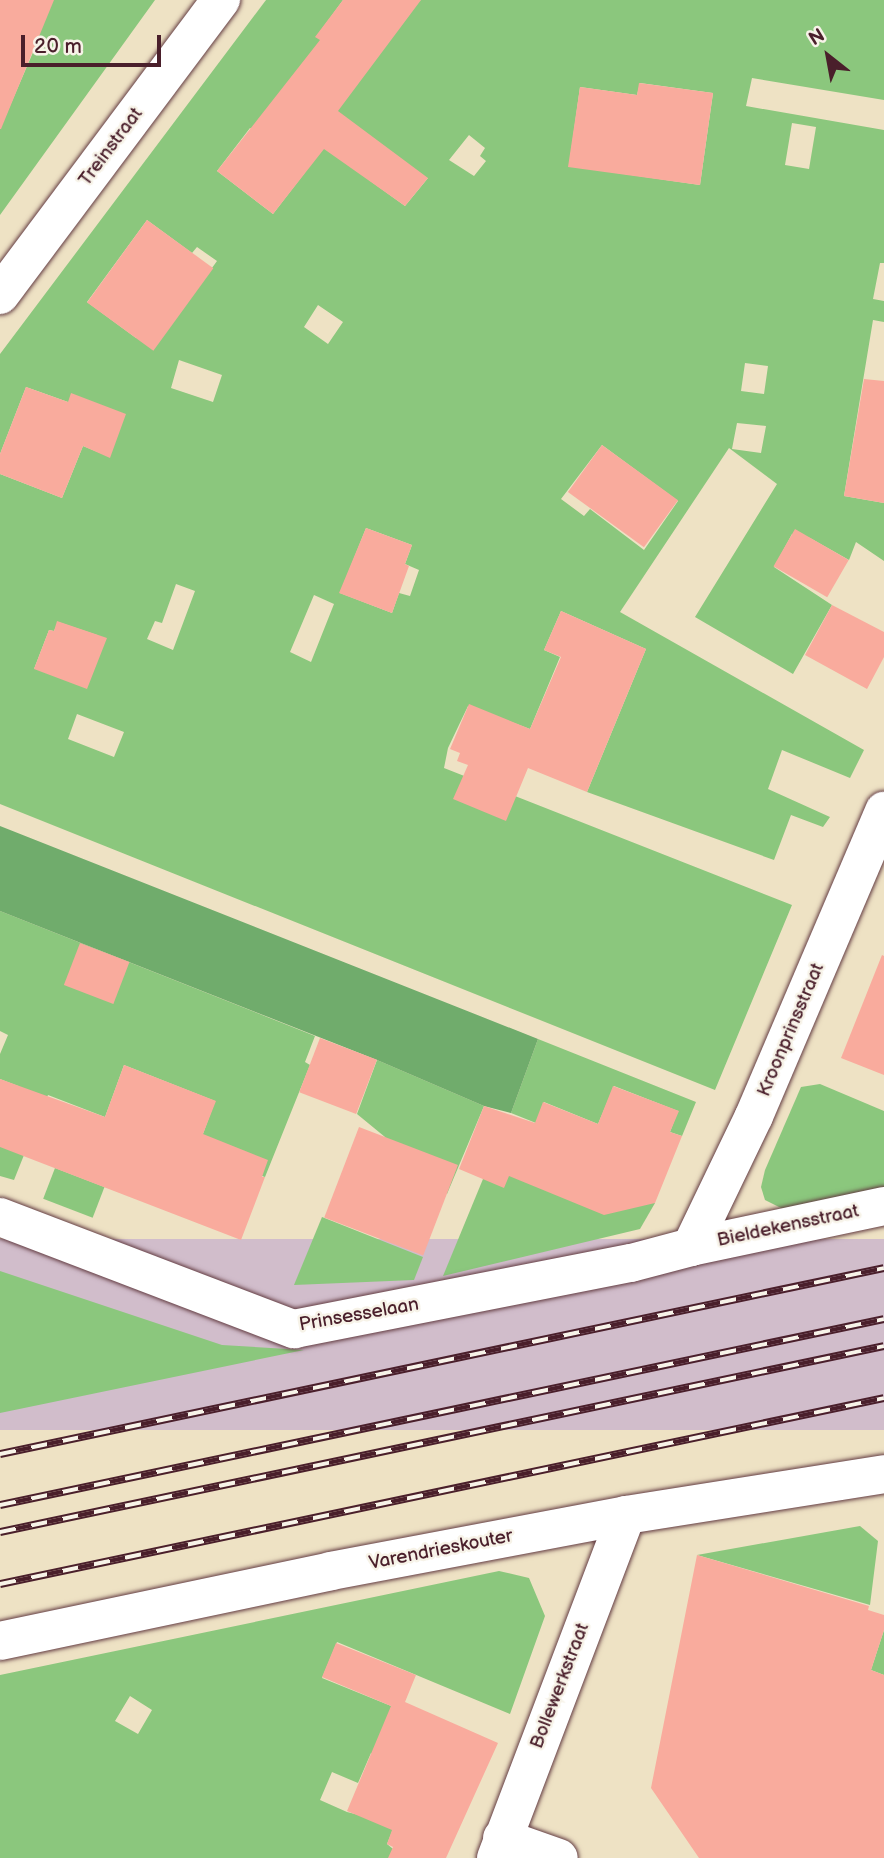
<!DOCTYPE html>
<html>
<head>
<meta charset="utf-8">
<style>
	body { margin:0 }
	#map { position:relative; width:884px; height:1858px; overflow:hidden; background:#eee2c4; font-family:"Balsamiq Sans",sans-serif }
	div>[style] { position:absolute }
	.industrial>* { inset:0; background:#d1bdcb; transform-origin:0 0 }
	.green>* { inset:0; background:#8bc77d; transform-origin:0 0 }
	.forest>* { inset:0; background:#70ac6c }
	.building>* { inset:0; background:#f9ab9d; transform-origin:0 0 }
	.roads { filter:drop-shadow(0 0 2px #633c42) drop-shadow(0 0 2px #633c42) }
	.street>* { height:38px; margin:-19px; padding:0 19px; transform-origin:19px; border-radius:19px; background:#fff }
	.secondary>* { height:38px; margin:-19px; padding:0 19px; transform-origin:19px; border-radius:19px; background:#fff }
	.rail>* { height:8px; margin-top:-4px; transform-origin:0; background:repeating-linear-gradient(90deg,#f7f3e8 0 16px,#4a1f2b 0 32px); box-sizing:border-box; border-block:2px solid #4a1f2b }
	span { translate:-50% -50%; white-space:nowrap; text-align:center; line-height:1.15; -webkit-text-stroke:5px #f7f3e8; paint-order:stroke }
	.street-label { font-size:19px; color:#4a1f2b }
	.north { position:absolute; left:793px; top:21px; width:70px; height:70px; -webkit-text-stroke:5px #f7f3e8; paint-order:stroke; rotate:329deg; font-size:19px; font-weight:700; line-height:28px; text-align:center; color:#4a1f2b }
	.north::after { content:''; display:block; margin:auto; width:24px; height:32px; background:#4a1f2b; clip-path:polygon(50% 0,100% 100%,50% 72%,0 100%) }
	.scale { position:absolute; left:21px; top:35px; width:140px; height:32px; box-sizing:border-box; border:4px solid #4a1f2b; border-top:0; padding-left:9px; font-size:21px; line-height:24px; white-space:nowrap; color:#4a1f2b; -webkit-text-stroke:5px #f7f3e8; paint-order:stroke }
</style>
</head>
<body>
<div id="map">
	<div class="industrial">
		<i style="left:884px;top:1239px;width:191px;height:903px;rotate:90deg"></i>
	</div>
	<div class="green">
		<i style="clip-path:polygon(0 0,155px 0,0 215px,0 129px,34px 50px,0 36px)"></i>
		<i style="clip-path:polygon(evenodd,266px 0,343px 0,316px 37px,421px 0,884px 0,884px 100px,752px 78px,746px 106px,884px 130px,884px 263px,880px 263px,873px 299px,884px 301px,884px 322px,873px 320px,844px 496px,884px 503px,884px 561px,856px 542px,849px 560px,810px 538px,792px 534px,774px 567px,832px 605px,793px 674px,695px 617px,777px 484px,729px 448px,620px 612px,864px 750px,850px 778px,782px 750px,768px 789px,830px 817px,823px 827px,791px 815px,774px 860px,587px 792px,646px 649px,561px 611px,544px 650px,560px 657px,530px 729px,468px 706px,448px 748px,444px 768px,792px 905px,715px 1090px,0 804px,0 474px,62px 498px,83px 446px,110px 457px,68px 402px,26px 387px,0 454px,0 354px,266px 0,640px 83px,713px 93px,700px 185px,569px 166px,580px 87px,637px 95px,640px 83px,266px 0,792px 123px,816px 127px,809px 169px,785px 165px,792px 123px,266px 0,250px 128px,306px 171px,273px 214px,217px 171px,250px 128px,266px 0,469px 135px,485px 148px,480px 156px,486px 161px,474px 176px,449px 160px,469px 135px,266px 0,428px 178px,405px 206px,369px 180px,428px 178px,266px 0,147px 220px,192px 253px,197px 247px,217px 261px,186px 304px,169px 292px,136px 338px,87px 302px,147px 220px,266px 0,318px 305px,343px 322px,328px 344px,304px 327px,318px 305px,266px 0,179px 360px,222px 375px,213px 402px,171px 388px,179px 360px,266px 0,745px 363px,768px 366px,764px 394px,741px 391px,745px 363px,266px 0,737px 423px,766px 426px,761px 453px,732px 449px,737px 423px,266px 0,602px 445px,678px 501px,644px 550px,590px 509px,584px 516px,561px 499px,602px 445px,266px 0,366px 528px,412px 545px,405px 564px,419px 570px,410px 596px,399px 593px,392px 613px,340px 593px,366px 528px,266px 0,176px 584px,195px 591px,173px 650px,147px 639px,155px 621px,162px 623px,176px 584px,266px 0,314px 595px,334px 604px,311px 662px,290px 652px,314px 595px,266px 0,58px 622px,97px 635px,34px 669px,49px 630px,54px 631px,58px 622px,266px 0,77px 714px,124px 732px,114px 757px,68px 739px,77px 714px)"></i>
		<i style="clip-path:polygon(0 911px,315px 1036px,305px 1062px,310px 1065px,265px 1177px,196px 1153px,215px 1101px,124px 1065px,105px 1117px,48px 1095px,14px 1180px,0 1176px,0 1132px,18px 1086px,0 1079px,0 1054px,8px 1035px,0 1031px)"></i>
		<i style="clip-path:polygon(538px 1039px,696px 1102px,682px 1136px,670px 1132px,678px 1111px,614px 1086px,598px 1124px,544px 1102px,541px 1125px,511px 1113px)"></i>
		<i style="clip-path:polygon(377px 1060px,484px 1106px,447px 1194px,394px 1172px,385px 1137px,357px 1114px)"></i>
		<i style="clip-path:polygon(820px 1084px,884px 1111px,884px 1187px,785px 1210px,765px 1200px,761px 1187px,765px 1170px,801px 1087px)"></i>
		<i style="left:55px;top:1168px;width:53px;height:33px;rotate:21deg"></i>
		<i style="clip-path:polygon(512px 1168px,655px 1203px,640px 1229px,443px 1276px,483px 1179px)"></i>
		<i style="clip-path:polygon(322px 1217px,423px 1257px,414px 1280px,294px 1285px)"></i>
		<i style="clip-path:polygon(0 1271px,222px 1345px,304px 1350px,0 1413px)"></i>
		<i style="clip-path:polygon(860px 1526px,878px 1541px,870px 1605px,697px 1555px)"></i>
		<i style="clip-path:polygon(evenodd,499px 1571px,529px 1578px,545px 1616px,510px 1714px,337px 1642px,322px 1678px,401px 1710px,379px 1756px,371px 1753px,358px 1783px,332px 1772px,320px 1800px,347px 1812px,395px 1824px,387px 1844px,404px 1858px,0 1858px,0 1675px,499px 1571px,130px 1696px,152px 1710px,138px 1734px,115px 1721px,130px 1696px)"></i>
		<i style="clip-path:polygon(884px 1630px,884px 1675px,871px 1670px)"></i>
	</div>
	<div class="forest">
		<i style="clip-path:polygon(0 826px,538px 1039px,511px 1113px,484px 1106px,377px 1060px,0 911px)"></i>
	</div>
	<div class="building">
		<i style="clip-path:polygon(0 0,54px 0,1px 129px,0 129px)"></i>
		<i style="clip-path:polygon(343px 0,421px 0,338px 111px,428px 178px,405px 206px,324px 149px,273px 214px,217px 171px,320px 40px,315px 37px)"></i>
		<i style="clip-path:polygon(639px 83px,713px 93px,700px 185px,568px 167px,580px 87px,637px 95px)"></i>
		<i style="left:147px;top:220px;width:82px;height:102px;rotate:36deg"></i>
		<i style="clip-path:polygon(864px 379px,884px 381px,884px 503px,844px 496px)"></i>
		<i style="clip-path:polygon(26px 387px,68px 402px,71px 393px,126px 414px,110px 458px,83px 446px,62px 498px,0 474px,0 454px)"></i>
		<i style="left:602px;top:445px;width:94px;height:58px;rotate:36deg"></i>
		<i style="clip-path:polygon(366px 528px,412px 545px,405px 564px,409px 566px,392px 613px,339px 593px)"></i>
		<i style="left:795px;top:529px;width:62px;height:43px;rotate:30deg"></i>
		<i style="clip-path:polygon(832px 605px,884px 632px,884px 657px,867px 689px,805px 655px)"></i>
		<i style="clip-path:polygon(561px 611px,646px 649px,587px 792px,528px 768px,506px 821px,453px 799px,468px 765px,457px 761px,460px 753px,450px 749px,469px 704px,530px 729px,561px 657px,544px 650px)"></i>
		<i style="clip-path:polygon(57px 621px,107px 638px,87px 689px,34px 669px,49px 630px,54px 631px)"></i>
		<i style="left:80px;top:943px;width:53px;height:45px;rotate:21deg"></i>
		<i style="clip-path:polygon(882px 955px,884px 956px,884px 1075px,841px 1058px)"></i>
		<i style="left:320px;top:1038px;width:61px;height:58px;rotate:21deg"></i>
		<i style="clip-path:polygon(124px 1065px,216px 1101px,203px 1134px,268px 1160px,262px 1177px,265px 1177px,241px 1240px,0 1147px,0 1079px,105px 1117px)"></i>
		<i style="clip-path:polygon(613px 1086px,679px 1111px,670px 1132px,682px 1136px,655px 1203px,604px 1215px,509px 1176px,504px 1188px,459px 1169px,484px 1106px,535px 1123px,543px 1102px,598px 1124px)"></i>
		<i style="left:359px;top:1127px;width:106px;height:97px;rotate:21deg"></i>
		<i style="clip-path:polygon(697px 1555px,869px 1606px,868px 1610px,884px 1615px,884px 1630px,871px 1670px,884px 1675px,884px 1858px,699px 1858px,651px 1788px)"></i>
		<i style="clip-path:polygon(336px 1643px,416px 1675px,405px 1702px,498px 1743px,446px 1858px,388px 1858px,393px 1847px,387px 1844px,392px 1830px,347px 1811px,391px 1706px,322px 1677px)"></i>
	</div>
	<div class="roads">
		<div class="street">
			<i style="left:0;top:295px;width:369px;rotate:-53.2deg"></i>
			<i style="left:0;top:1217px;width:315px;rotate:20.9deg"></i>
			<i style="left:294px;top:1329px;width:343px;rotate:-11.1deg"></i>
			<i style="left:631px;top:1263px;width:62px;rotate:-14.9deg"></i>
			<i style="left:691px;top:1247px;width:197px;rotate:-12deg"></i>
			<i style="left:691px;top:1247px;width:145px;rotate:-64.3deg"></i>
			<i style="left:754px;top:1116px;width:332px;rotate:-66.9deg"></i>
			<i style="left:502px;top:1838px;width:60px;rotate:19.3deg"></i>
			<i style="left:496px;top:1858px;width:367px;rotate:-69.2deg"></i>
		</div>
		<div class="secondary">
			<i style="left:0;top:1641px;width:338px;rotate:-11.9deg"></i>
			<i style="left:331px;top:1571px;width:300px;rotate:-10.7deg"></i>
			<i style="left:626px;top:1515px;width:261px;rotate:-9deg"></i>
		</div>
	</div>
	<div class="rail">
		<i style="left:0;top:1454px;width:903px;rotate:-11.88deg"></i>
		<i style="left:0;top:1505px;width:903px;rotate:-11.88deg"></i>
		<i style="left:0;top:1532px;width:903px;rotate:-11.88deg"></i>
		<i style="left:0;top:1584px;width:903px;rotate:-11.88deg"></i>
	</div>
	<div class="street-label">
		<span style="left:111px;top:147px;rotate:-53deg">Treinstraat</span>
		<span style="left:791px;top:1030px;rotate:-67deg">Kroonprinsstraat</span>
		<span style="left:788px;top:1226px;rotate:-12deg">Bieldekensstraat</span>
		<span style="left:359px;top:1315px;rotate:-10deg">Prinsesselaan</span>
		<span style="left:441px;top:1550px;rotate:-11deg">Varendrieskouter</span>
		<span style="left:560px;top:1686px;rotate:-69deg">Bollewerkstraat</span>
	</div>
	<div class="north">N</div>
	<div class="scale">20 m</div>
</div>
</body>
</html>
